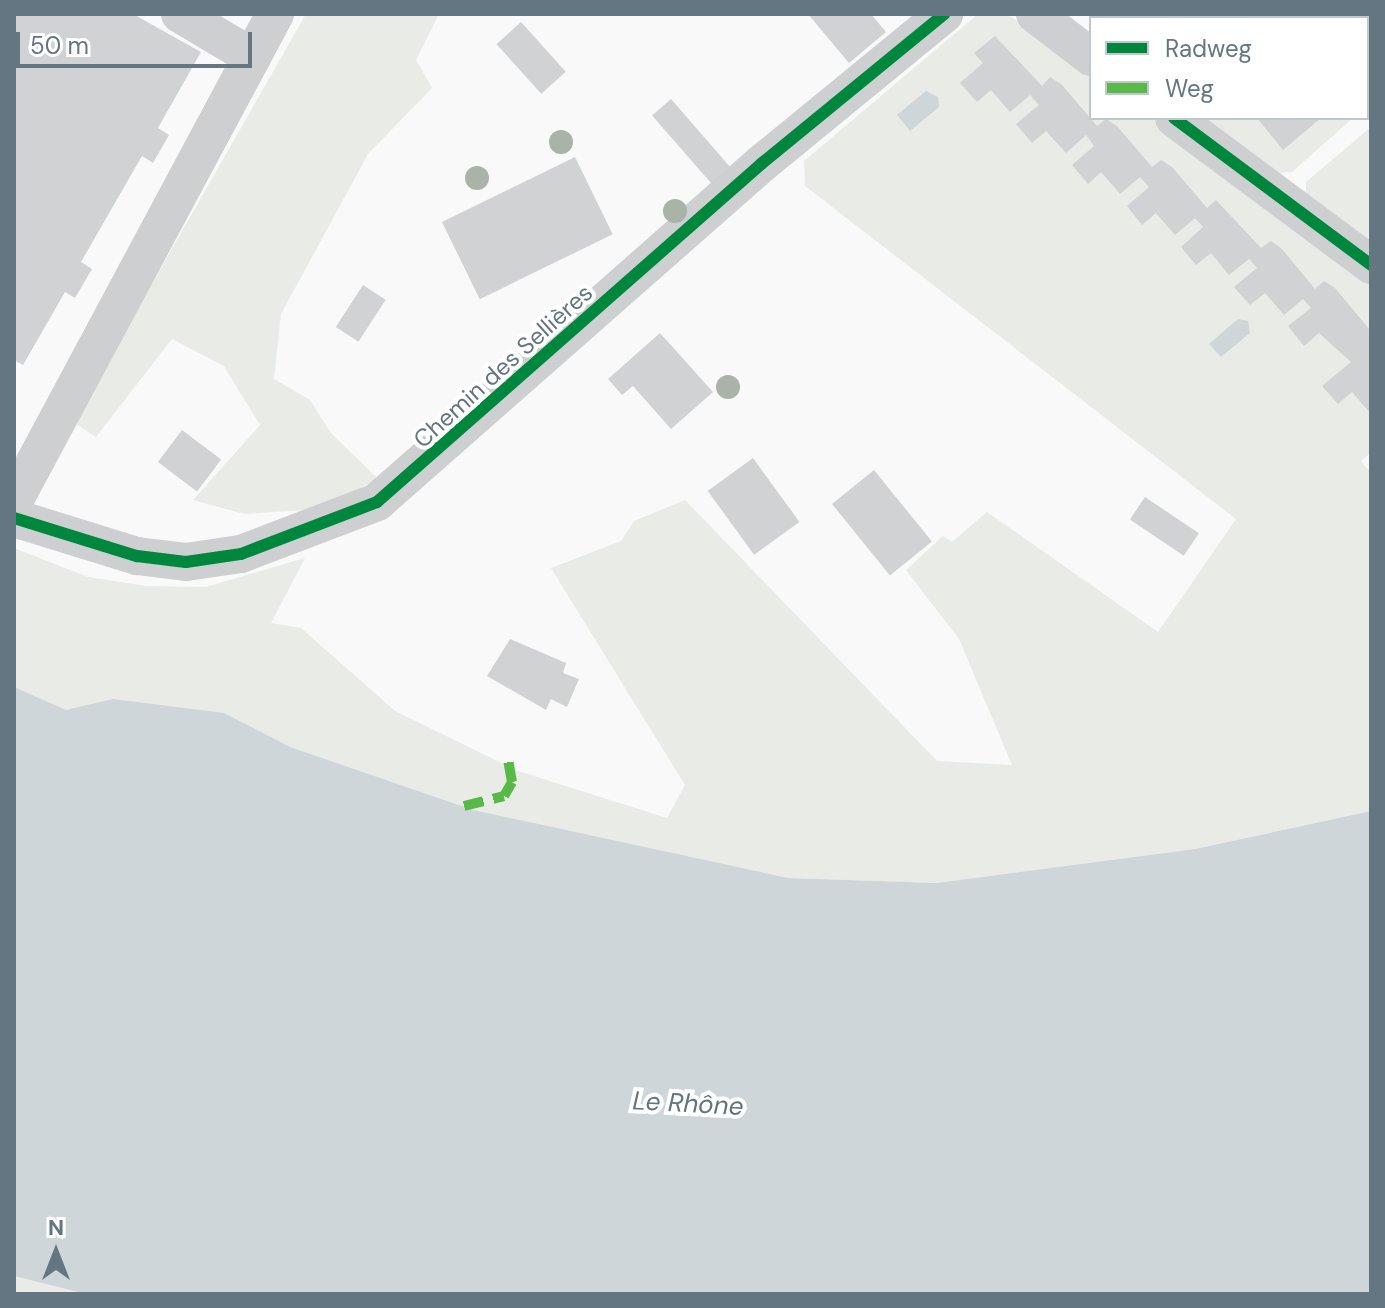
<!DOCTYPE html>
<html>
<head>
<meta charset="utf-8">
<style>
	body { margin:0 }
	#map { position:relative; width:1385px; height:1308px; overflow:hidden; background:#f9f9f9; font-family:"DM Sans",sans-serif }
	div>[style] { position:absolute }
	.green>* { inset:0; background:#e8ebe6 }
	.water>* { inset:0; background:#ced6d9 }
	.building>* { inset:0; background:#d0d2d3; transform-origin:0 0 }
	.minor>* { height:38px; margin:-19px; padding:0 19px; transform-origin:19px; border-radius:19px; background:#cecfd0 }
	.quiet>* { height:10px; margin-top:-5px; transform-origin:0; background:repeating-linear-gradient(90deg,#58b947 0 20px,transparent 0 30px) }
	.cycleway>* { height:12px; margin:-6px; padding:0 6px; transform-origin:6px; border-radius:6px; background:#00873e }
	.trees>* { width:24px; height:24px; margin:-12px; border-radius:50%; background:#a9b3a7 }
	span { translate:-50% -50%; white-space:nowrap; text-align:center; line-height:1.15; -webkit-text-stroke:8px #fff; paint-order:stroke }
	.street-label { font-size:24px; color:#657683 }
	.water-label { font-size:26px; color:#60757c; font-style:italic }
	.frame { position:absolute; inset:0; border:16px solid #657683; pointer-events:none }
	.legend { position:absolute; left:1089px; top:16px; width:280px; height:104px; box-sizing:border-box; background:#fff; border:2px solid #c1c8cd; margin:0; padding:10px 14px; list-style:none; font-size:24px; color:#657683 }
	.legend li { display:flex; align-items:center; gap:16px; height:40px }
	.legend b { width:40px; border:2px solid #c1c8cd }
	.north { position:absolute; left:16px; top:1212px; width:80px; height:80px; -webkit-text-stroke:6px #fff; paint-order:stroke; rotate:0deg; font-size:22px; font-weight:700; line-height:32px; text-align:center; color:#657683 }
	.north::after { content:''; display:block; margin:auto; width:28px; height:36px; background:#657683; clip-path:polygon(50% 0,100% 100%,50% 72%,0 100%) }
	.scale { position:absolute; left:16px; top:32px; width:236px; height:36px; box-sizing:border-box; border:4px solid #657683; border-top:0; padding-left:10px; font-size:24px; line-height:28px; white-space:nowrap; color:#657683; -webkit-text-stroke:6px #fff; paint-order:stroke }
</style>
</head>
<body>
<div id="map">
	<div class="green">
		<i style="clip-path:polygon(306px 14px,439px 14px,416px 60px,432px 88px,368px 154px,281px 314px,274px 379px,310px 400px,330px 432px,378px 479px,320px 509px,244px 514px,193px 500px,260px 425px,224px 366px,172px 339px,96px 437px,73px 422px)"></i>
		<i style="clip-path:polygon(978px 14px,1007px 14px,1091px 72px,1091px 118px,1151px 118px,1371px 281px,1371px 453px,1361px 461px,1371px 473px,1371px 811px,1195px 849px,937px 883px,788px 878px,695px 861px,671px 872px,14px 728px,14px 548px,88px 577px,146px 586px,206px 587px,305px 558px,271px 623px,301px 628px,395px 711px,518px 771px,667px 818px,685px 785px,551px 568px,621px 541px,634px 521px,685px 500px,937px 761px,1012px 765px,959px 639px,906px 570px,943px 536px,952px 542px,987px 512px,1158px 632px,1236px 519px,805px 186px,804px 161px)"></i>
		<i style="clip-path:polygon(1150px 14px,1371px 14px,1371px 92px,1367px 18px,1146px 18px)"></i>
		<i style="clip-path:polygon(1196px 118px,1353px 118px,1292px 172px,1268px 173px)"></i>
		<i style="clip-path:polygon(1371px 127px,1371px 250px,1306px 200px,1306px 182px)"></i>
		<i style="clip-path:polygon(14px 1276px,86px 1294px,14px 1294px)"></i>
	</div>
	<div class="water">
		<i style="clip-path:polygon(926px 91px,938px 97px,939px 107px,910px 131px,897px 115px)"></i>
		<i style="clip-path:polygon(1238px 319px,1248px 321px,1250px 333px,1221px 357px,1209px 344px)"></i>
		<i style="clip-path:polygon(14px 687px,66px 710px,113px 699px,224px 713px,290px 747px,473px 810px,788px 878px,937px 883px,1195px 849px,1371px 811px,1371px 1294px,86px 1294px,14px 1276px)"></i>
	</div>
	<div class="building">
		<i style="clip-path:polygon(14px 14px,133px 14px,201px 52px,158px 128px,169px 135px,153px 163px,142px 156px,81px 262px,92px 269px,75px 298px,65px 292px,23px 365px,14px 360px)"></i>
		<i style="clip-path:polygon(808px 14px,871px 14px,886px 32px,849px 63px)"></i>
		<i style="clip-path:polygon(1182px 14px,1242px 14px,1177px 18px)"></i>
		<i style="left:521px;top:22px;width:67px;height:33px;rotate:48deg"></i>
		<i style="clip-path:polygon(995px 36px,1042px 86px,1050px 77px,1062px 85px,1097px 126px,1106px 119px,1117px 126px,1152px 167px,1161px 160px,1172px 167px,1207px 208px,1216px 200px,1261px 248px,1271px 241px,1281px 248px,1315px 289px,1324px 281px,1335px 288px,1370px 330px,1371px 414px,1352px 392px,1338px 404px,1322px 386px,1351px 362px,1319px 333px,1304px 346px,1288px 326px,1311px 308px,1303px 299px,1284px 315px,1265px 293px,1250px 305px,1234px 287px,1257px 268px,1249px 259px,1229px 275px,1211px 253px,1196px 265px,1181px 247px,1203px 227px,1195px 218px,1175px 235px,1156px 213px,1142px 225px,1127px 206px,1149px 187px,1140px 177px,1120px 194px,1101px 172px,1088px 184px,1072px 165px,1094px 146px,1086px 135px,1066px 153px,1046px 131px,1032px 143px,1016px 124px,1039px 105px,1030px 95px,1010px 112px,991px 90px,977px 102px,960px 83px,983px 63px,974px 53px)"></i>
		<i style="left:671px;top:99px;width:91px;height:25px;rotate:49deg"></i>
		<i style="clip-path:polygon(1257px 118px,1321px 118px,1283px 150px)"></i>
		<i style="left:575px;top:157px;width:86px;height:148px;rotate:64deg"></i>
		<i style="left:363px;top:285px;width:27px;height:50px;rotate:33deg"></i>
		<i style="clip-path:polygon(660px 333px,713px 392px,671px 429px,633px 386px,622px 395px,608px 379px)"></i>
		<i style="left:182px;top:430px;width:49px;height:40px;rotate:37deg"></i>
		<i style="left:753px;top:458px;width:79px;height:56px;rotate:54deg"></i>
		<i style="left:874px;top:470px;width:92px;height:54px;rotate:51deg"></i>
		<i style="left:1145px;top:497px;width:65px;height:27px;rotate:34deg"></i>
		<i style="clip-path:polygon(510px 639px,566px 663px,563px 673px,579px 679px,567px 707px,551px 699px,546px 710px,487px 676px)"></i>
	</div>
	<div class="minor">
		<i style="left:180px;top:14px;width:84px;rotate:30.8deg"></i>
		<i style="left:1035px;top:14px;width:71px;rotate:37.5deg"></i>
		<i style="left:1174px;top:118px;width:246px;rotate:36.7deg"></i>
		<i style="left:14px;top:501px;width:553px;rotate:-61.81deg"></i>
		<i style="left:14px;top:518px;width:129px;rotate:17.2deg"></i>
		<i style="left:137px;top:556px;width:49px;rotate:7deg"></i>
		<i style="left:186px;top:562px;width:56px;rotate:-8.3deg"></i>
		<i style="left:241px;top:554px;width:146px;rotate:-20.9deg"></i>
		<i style="left:377px;top:502px;width:512px;rotate:-41.35deg"></i>
		<i style="left:761px;top:164px;width:237px;rotate:-39.3deg"></i>
	</div>
	<div class="quiet">
		<i style="left:464px;top:806px;width:41px;rotate:-14deg"></i>
		<i style="left:504px;top:796px;width:16px;rotate:-60deg"></i>
		<i style="left:512px;top:782px;width:27px;rotate:-100deg"></i>
	</div>
	<div class="cycleway">
		<i style="left:1174px;top:118px;width:246px;rotate:36.7deg"></i>
		<i style="left:14px;top:518px;width:129px;rotate:17.2deg"></i>
		<i style="left:137px;top:556px;width:49px;rotate:7deg"></i>
		<i style="left:186px;top:562px;width:56px;rotate:-8.3deg"></i>
		<i style="left:241px;top:554px;width:146px;rotate:-20.9deg"></i>
		<i style="left:377px;top:502px;width:512px;rotate:-41.35deg"></i>
		<i style="left:761px;top:164px;width:237px;rotate:-39.3deg"></i>
	</div>
	<div class="trees">
		<i style="left:561px;top:142px"></i>
		<i style="left:477px;top:178px"></i>
		<i style="left:675px;top:211px"></i>
		<i style="left:728px;top:387px"></i>
	</div>
	<div class="street-label">
		<span style="left:503px;top:366px;rotate:-42deg">Chemin des Sellières</span>
	</div>
	<div class="water-label">
		<span style="left:688px;top:1104px;rotate:3deg">Le Rhône</span>
	</div>
	<div class="frame"></div>
	<ul class="legend">
	<li><b style="height:10px;background:#00873e"></b>Radweg</li>
	<li><b style="height:10px;background:#58b947"></b>Weg</li>
	</ul>
	<div class="north">N</div>
	<div class="scale">50 m</div>
</div>
</body>
</html>
